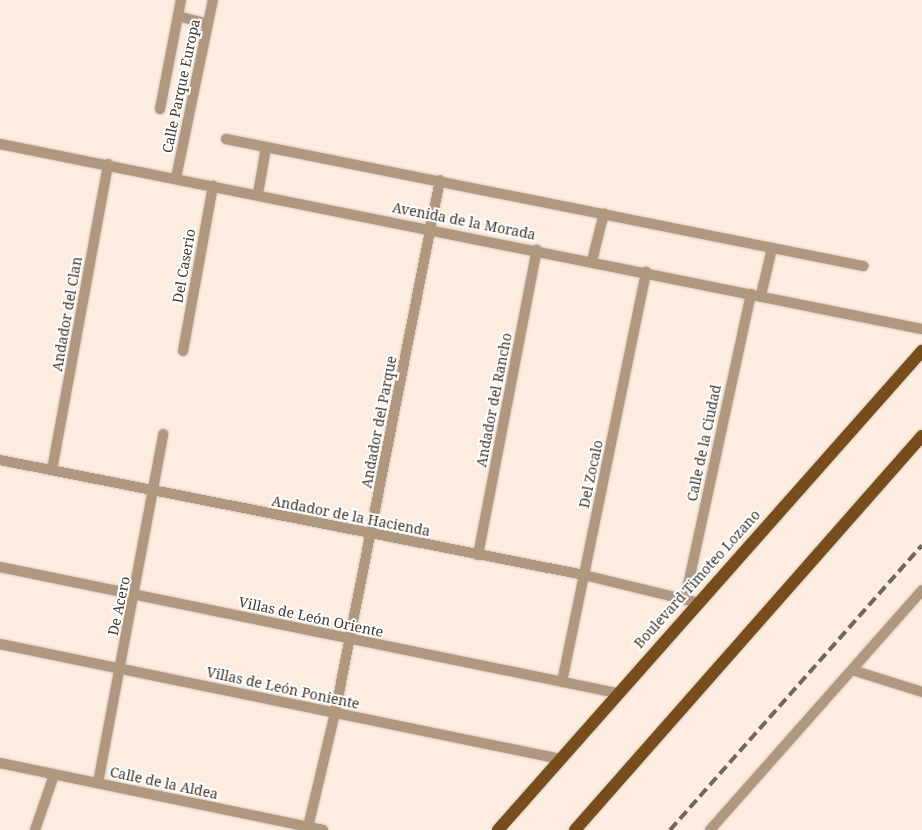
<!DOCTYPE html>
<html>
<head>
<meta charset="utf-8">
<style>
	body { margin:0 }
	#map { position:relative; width:922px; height:830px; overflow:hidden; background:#fcede0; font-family:"Noto Serif",serif }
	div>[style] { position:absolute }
	.roads { filter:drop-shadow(0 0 1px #d6c8bc) drop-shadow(0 0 1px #d6c8bc) }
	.street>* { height:10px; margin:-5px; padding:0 5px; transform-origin:5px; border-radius:5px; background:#b0977f }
	.primary>* { height:12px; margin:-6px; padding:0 6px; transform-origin:6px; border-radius:6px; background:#784d1d }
	.rail>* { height:4px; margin-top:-2px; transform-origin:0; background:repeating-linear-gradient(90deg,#70665d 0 10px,transparent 0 15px) }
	span { translate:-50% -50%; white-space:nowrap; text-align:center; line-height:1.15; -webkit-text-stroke:4px #fff; paint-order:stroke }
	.street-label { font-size:14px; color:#3f362e }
</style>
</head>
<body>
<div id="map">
	<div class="roads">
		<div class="street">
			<i style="left:178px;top:16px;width:31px;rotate:15deg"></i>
			<i style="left:160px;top:109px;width:111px;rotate:-79.1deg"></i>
			<i style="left:226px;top:139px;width:650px;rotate:11.28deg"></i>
			<i style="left:0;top:144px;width:940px;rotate:11.35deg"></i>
			<i style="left:176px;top:178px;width:182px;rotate:-78.3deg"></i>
			<i style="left:258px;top:194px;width:48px;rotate:-80.3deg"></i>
			<i style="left:592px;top:261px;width:49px;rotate:-76deg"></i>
			<i style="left:761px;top:295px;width:48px;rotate:-76.8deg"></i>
			<i style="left:183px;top:351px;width:168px;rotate:-79.7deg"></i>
			<i style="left:0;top:460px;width:595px;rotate:11.14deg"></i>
			<i style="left:584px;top:575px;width:115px;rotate:13.6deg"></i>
			<i style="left:52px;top:470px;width:311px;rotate:-79.6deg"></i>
			<i style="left:478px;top:555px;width:311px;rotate:-79.1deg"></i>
			<i style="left:0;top:567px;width:630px;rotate:11.54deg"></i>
			<i style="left:685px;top:599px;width:312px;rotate:-77.8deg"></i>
			<i style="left:0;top:644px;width:572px;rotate:11.6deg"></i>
			<i style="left:852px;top:670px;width:73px;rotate:17.4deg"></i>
			<i style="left:562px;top:682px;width:419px;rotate:-78.4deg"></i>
			<i style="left:0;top:763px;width:330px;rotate:11.7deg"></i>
			<i style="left:98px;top:783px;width:355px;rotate:-79.4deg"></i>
			<i style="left:308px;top:827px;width:117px;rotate:-76.7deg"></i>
			<i style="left:335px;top:713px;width:543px;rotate:-78.86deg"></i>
			<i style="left:35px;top:830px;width:58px;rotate:-70.9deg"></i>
			<i style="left:710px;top:830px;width:320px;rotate:-48.5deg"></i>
		</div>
		<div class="primary">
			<i style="left:498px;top:830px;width:640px;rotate:-48.49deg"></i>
			<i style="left:575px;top:830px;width:525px;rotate:-48.63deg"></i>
		</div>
	</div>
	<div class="rail">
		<i style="left:670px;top:830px;width:380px;rotate:-48.5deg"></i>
	</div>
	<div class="street-label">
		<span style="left:181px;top:86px;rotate:-78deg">Calle Parque Europa</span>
		<span style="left:464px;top:221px;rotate:11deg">Avenida de la Morada</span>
		<span style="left:184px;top:266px;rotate:-80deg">Del Caserio</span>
		<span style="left:67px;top:314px;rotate:-80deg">Andador del Clan</span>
		<span style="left:494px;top:400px;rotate:-79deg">Andador del Rancho</span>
		<span style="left:379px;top:422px;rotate:-79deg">Andador del Parque</span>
		<span style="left:704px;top:443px;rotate:-78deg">Calle de la Ciudad</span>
		<span style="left:591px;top:474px;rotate:-78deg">Del Zocalo</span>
		<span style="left:351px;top:516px;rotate:11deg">Andador de la Hacienda</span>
		<span style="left:697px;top:579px;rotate:-48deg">Boulevard Timoteo Lozano</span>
		<span style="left:119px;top:606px;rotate:-78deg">De Acero</span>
		<span style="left:311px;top:617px;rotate:12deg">Villas de León Oriente</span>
		<span style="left:283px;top:688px;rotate:12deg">Villas de León Poniente</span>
		<span style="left:164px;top:783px;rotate:12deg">Calle de la Aldea</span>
	</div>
</div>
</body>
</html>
